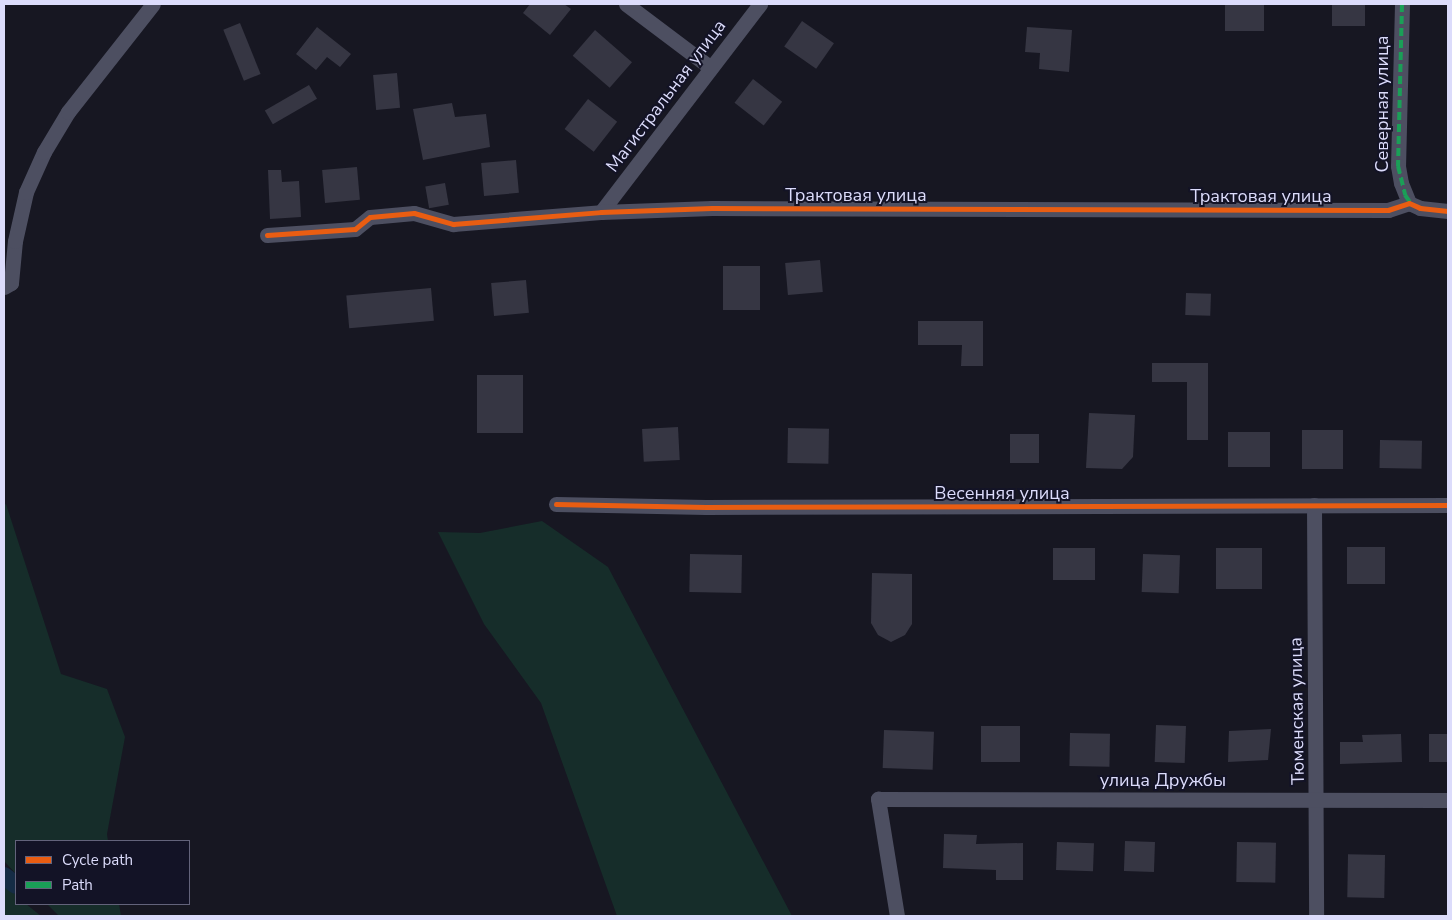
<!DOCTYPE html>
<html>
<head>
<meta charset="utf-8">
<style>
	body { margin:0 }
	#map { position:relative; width:1452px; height:920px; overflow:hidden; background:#171722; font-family:"Nunito Sans",sans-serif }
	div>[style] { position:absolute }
	.green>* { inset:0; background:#162d2a }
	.canal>* { height:18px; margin:-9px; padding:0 9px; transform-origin:9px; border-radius:9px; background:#152c45 }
	.building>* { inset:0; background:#363643; transform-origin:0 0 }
	.minor>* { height:15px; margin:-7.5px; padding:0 7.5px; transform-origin:7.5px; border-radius:7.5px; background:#4d4f61 }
	.quiet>* { height:4px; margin-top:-2px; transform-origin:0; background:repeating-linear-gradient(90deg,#1a9f57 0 8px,transparent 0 12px) }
	.cycleway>* { height:5px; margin:-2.5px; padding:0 2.5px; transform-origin:2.5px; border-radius:2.5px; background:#e95d12 }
	span { translate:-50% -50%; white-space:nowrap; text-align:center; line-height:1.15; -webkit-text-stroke:4px #131326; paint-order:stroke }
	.street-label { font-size:18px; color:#dcdcfb }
	.frame { position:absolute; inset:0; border:5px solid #dcdcfb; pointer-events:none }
	.legend { position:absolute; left:15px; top:840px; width:175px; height:65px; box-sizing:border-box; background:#131326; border:1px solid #63637b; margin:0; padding:6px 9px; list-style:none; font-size:15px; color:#dcdcfb }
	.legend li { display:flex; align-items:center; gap:10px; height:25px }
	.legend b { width:25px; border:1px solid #63637b }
</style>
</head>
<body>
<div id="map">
	<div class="green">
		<i style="clip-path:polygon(6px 504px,61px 674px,107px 689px,125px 737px,107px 834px,108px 841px,16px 841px,16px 874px,4px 861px,4px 505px)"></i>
		<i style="clip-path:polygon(542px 521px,608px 567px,792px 916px,617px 916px,541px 703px,484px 624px,438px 532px,480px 533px)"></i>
		<i style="clip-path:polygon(4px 885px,16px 895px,16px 904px,26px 904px,41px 916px,4px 916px)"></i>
		<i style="clip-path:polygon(47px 904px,119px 904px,121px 916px,59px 916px)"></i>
	</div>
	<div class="canal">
		<i style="left:4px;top:876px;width:15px;rotate:37deg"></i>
	</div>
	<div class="building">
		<i style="clip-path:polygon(530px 4px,564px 4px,571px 9px,550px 35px,523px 13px)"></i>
		<i style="left:1225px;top:4px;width:39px;height:27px"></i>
		<i style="left:1332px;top:4px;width:33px;height:22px"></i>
		<i style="left:802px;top:21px;width:39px;height:31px;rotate:35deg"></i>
		<i style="left:240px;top:23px;width:55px;height:18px;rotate:68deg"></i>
		<i style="clip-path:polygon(317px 27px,351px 54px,340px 67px,327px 57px,316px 70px,296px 54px)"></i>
		<i style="clip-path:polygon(1027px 27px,1072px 30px,1069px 72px,1039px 69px,1040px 53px,1025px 52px)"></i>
		<i style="left:595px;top:30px;width:49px;height:34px;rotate:41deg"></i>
		<i style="left:397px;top:73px;width:35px;height:24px;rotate:85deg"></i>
		<i style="left:753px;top:79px;width:37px;height:30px;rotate:38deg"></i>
		<i style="left:309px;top:85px;width:16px;height:51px;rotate:60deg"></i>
		<i style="left:588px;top:99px;width:37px;height:38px;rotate:38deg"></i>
		<i style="clip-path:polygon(452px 103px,455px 117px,486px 114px,490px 147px,423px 160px,413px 109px)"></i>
		<i style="left:516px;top:160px;width:33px;height:35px;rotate:85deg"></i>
		<i style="left:357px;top:167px;width:33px;height:35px;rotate:85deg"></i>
		<i style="clip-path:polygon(268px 170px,281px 170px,282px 182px,299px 181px,301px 217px,270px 219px)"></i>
		<i style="left:445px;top:183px;width:22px;height:20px;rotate:80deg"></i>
		<i style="left:820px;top:260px;width:32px;height:35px;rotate:85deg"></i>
		<i style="left:723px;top:266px;width:37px;height:44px"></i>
		<i style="left:526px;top:280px;width:33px;height:35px;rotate:85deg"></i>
		<i style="left:431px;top:288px;width:33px;height:85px;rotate:85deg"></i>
		<i style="left:1186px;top:293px;width:25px;height:22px;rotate:2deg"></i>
		<i style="clip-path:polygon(918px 321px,983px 321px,983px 366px,961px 366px,962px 345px,918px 345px)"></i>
		<i style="clip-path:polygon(1152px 363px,1208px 363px,1208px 440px,1187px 440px,1187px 382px,1152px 382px)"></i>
		<i style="left:477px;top:375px;width:46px;height:58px"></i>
		<i style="clip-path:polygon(1089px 413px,1135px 415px,1133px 457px,1122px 469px,1086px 468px)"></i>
		<i style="left:678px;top:427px;width:33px;height:36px;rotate:87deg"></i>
		<i style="left:788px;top:428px;width:41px;height:35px;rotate:1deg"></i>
		<i style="left:1302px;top:430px;width:41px;height:39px"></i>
		<i style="left:1228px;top:432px;width:42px;height:35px"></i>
		<i style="left:1010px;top:434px;width:29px;height:29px"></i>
		<i style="left:1380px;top:440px;width:42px;height:28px;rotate:1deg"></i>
		<i style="left:1347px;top:547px;width:38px;height:37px"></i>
		<i style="left:1053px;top:548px;width:42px;height:32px"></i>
		<i style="left:1216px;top:548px;width:46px;height:41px"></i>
		<i style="left:690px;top:554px;width:52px;height:38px;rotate:1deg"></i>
		<i style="left:1143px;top:554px;width:37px;height:38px;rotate:2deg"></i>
		<i style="clip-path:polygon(872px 573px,912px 574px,912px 624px,905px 635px,891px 642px,878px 635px,871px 623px)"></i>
		<i style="left:1156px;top:725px;width:30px;height:37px;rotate:2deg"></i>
		<i style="left:981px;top:726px;width:39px;height:36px"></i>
		<i style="clip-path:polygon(1271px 729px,1268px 760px,1228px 762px,1229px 731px)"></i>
		<i style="left:884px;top:730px;width:50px;height:38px;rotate:2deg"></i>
		<i style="left:1070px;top:733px;width:40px;height:33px;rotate:1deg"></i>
		<i style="clip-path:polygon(1401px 734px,1402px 762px,1340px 764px,1340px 742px,1363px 742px,1362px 735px)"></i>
		<i style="left:1429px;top:734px;width:19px;height:28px"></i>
		<i style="clip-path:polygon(944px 834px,977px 835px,976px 844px,1023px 843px,1023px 880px,996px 880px,996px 870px,943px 868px)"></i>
		<i style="left:1125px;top:841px;width:30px;height:30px;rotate:2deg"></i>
		<i style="left:1057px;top:842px;width:37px;height:28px;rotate:2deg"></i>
		<i style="left:1237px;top:842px;width:39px;height:40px;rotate:1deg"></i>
		<i style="left:1385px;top:855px;width:43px;height:37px;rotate:91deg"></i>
	</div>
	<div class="minor">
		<i style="left:626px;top:4px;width:106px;rotate:37deg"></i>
		<i style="left:1402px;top:4px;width:162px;rotate:91.4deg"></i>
		<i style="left:1398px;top:166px;width:17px;rotate:80deg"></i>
		<i style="left:1401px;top:183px;width:22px;rotate:68deg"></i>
		<i style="left:601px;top:212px;width:262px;rotate:-52.6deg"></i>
		<i style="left:267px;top:235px;width:88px;rotate:-3.9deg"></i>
		<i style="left:355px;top:229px;width:19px;rotate:-39deg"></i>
		<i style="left:370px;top:217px;width:44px;rotate:-5.2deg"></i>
		<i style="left:414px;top:213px;width:41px;rotate:15.8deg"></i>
		<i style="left:453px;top:224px;width:148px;rotate:-4.6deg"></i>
		<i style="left:601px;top:212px;width:111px;rotate:-2.1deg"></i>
		<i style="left:712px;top:208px;width:676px;rotate:0.17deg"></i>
		<i style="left:1388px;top:210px;width:22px;rotate:-18deg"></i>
		<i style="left:1409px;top:203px;width:12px;rotate:24deg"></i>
		<i style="left:1420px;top:208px;width:28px;rotate:6deg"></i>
		<i style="left:4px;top:287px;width:8px;rotate:-30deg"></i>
		<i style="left:11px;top:283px;width:42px;rotate:-84.6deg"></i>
		<i style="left:15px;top:241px;width:50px;rotate:-77.3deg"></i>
		<i style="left:26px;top:192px;width:44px;rotate:-65.8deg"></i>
		<i style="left:44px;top:152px;width:47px;rotate:-59deg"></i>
		<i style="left:68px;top:112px;width:137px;rotate:-51.8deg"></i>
		<i style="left:556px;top:504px;width:150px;rotate:1.1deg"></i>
		<i style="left:706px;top:507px;width:742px;rotate:-0.15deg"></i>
		<i style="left:1314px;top:505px;width:411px;rotate:89.7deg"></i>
		<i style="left:897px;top:916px;width:119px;rotate:-99.2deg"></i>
		<i style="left:878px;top:799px;width:570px;rotate:0.1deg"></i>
	</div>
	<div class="quiet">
		<i style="left:1402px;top:4px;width:162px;rotate:91.4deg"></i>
		<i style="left:1398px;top:166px;width:30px;rotate:76deg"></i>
		<i style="left:1405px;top:195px;width:12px;rotate:55deg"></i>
	</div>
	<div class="cycleway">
		<i style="left:267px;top:235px;width:88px;rotate:-3.9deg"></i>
		<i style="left:355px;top:229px;width:19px;rotate:-39deg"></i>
		<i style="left:370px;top:217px;width:44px;rotate:-5.2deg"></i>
		<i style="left:414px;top:213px;width:41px;rotate:15.8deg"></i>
		<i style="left:453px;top:224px;width:148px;rotate:-4.6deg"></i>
		<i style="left:601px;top:212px;width:111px;rotate:-2.1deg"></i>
		<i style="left:712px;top:208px;width:676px;rotate:0.17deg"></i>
		<i style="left:1388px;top:210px;width:22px;rotate:-18deg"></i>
		<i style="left:1409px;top:203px;width:12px;rotate:24deg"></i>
		<i style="left:1420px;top:208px;width:28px;rotate:6deg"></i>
		<i style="left:556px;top:504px;width:150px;rotate:1.1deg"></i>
		<i style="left:706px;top:507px;width:742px;rotate:-0.15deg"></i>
	</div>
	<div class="street-label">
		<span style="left:666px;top:96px;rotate:-53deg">Магистральная улица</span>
		<span style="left:1382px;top:104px;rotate:-90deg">Северная улица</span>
		<span style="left:856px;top:195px">Трактовая улица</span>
		<span style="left:1261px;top:196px">Трактовая улица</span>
		<span style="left:1002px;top:493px">Весенняя улица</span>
		<span style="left:1297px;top:711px;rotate:-91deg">Тюменская улица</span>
		<span style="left:1163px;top:780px">улица Дружбы</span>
	</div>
	<div class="frame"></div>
	<ul class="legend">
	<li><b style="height:6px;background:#e95d12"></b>Cycle path</li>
	<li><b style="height:6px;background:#1a9f57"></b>Path</li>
	</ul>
</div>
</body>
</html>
